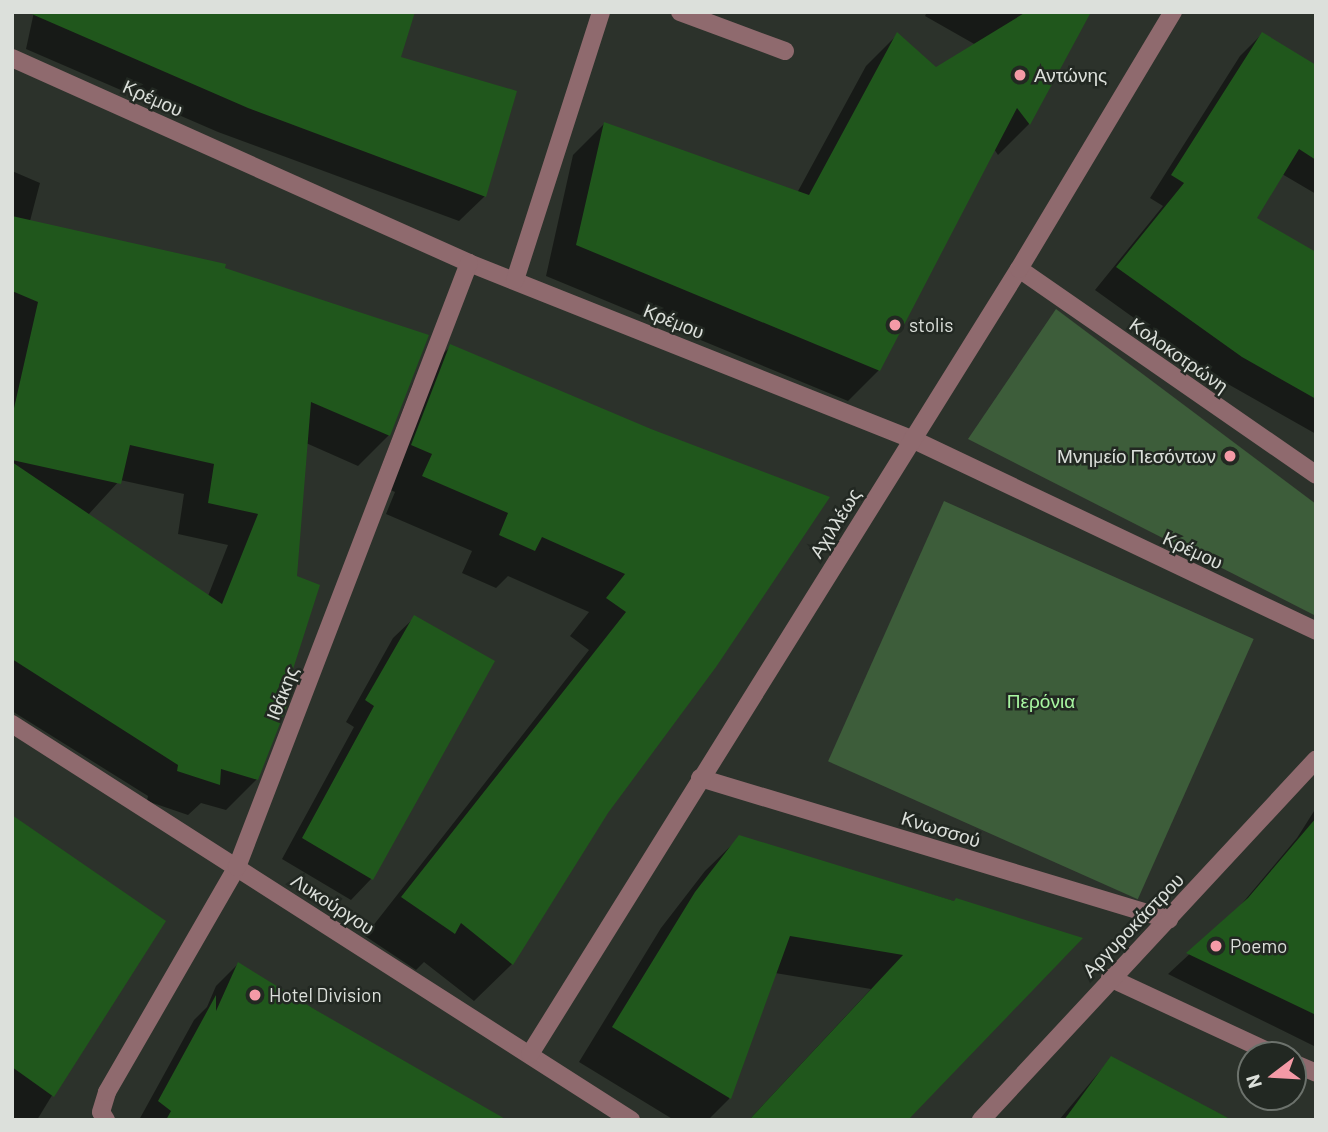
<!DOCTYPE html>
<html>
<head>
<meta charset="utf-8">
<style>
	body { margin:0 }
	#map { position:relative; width:1328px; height:1132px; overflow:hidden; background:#2c322b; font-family:Barlow,sans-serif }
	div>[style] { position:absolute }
	.green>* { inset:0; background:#3d5d3a; transform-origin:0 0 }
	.shadow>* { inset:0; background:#0007 }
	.building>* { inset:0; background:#20571c }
	.minor>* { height:18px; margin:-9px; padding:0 9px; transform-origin:9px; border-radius:9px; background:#8f6a6e }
	.dots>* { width:19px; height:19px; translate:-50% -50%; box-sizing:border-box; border:4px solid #222822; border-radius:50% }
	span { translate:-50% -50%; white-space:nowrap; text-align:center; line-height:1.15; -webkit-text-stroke:5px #222822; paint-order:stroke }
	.poi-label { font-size:19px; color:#dce0db }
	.left { translate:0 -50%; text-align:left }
	.right { translate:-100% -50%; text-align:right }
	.street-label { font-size:19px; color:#dce0db }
	.park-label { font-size:19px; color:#a8f6a1 }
	.frame { position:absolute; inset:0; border:14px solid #dce0db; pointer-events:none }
	.north { position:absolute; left:1237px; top:1041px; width:70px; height:70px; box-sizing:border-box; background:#222822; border:2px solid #6c726c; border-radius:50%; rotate:253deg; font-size:19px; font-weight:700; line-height:28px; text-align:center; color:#dce0db }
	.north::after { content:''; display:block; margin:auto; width:24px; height:32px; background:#f49aa6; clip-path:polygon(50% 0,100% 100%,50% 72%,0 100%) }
</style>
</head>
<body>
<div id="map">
	<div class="green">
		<i style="clip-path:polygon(1056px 309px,1316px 504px,1316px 616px,968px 439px)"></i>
		<i style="left:944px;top:501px;width:339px;height:285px;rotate:24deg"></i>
	</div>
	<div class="shadow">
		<i style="clip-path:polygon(34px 12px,399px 58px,485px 196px,459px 221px,218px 132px,26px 49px)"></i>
		<i style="clip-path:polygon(927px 12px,1089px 12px,1029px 124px,998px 155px,994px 149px,879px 370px,848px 401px,546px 276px,573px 155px,604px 124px,797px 193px,866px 66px,897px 35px,936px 69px,976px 45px,925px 16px)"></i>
		<i style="clip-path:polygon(1262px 34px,1316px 67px,1316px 194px,1282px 174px,1255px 219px,1316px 254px,1316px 434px,1219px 379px,1095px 290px,1163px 206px,1150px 198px,1240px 56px)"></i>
		<i style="clip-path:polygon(evenodd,12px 171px,40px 183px,30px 221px,223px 269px,389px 435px,358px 466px,306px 443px,257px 779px,226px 810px,201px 803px,188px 815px,147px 801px,148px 796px,12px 711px,12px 171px,120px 480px,184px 494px,178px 534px,228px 545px,208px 596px,88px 515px,120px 480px)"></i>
		<i style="clip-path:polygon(451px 346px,651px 431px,606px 812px,512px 964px,474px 1001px,424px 962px,416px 970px,365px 936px,589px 650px,570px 636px,589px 612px,508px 576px,496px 588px,462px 573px,472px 551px,386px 514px,395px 492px,375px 483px,413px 383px)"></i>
		<i style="clip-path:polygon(414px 618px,371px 879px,351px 900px,282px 859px,354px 727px,346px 722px,393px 638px)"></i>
		<i style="clip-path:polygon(1316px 808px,1316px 1047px,1168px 974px,1235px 912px,1297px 838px)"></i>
		<i style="clip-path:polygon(12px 822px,117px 989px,37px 1120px,12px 1120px)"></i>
		<i style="clip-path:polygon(740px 837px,1080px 939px,749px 1120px,871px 989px,775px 973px,729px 1099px,708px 1120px,674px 1120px,579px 1062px,661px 928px,705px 871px)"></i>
		<i style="clip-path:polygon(238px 964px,499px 1120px,139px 1120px,194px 1020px,207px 1007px,216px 986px)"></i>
		<i style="clip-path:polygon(1111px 1058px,1211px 1110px,1232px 1120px,1059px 1120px)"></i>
	</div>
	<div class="building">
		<i style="clip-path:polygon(27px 12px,415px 12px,401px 57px,517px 91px,486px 197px,248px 108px)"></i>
		<i style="clip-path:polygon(1026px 12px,1091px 12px,1030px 125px,1017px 108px,880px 371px,576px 245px,604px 122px,809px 195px,897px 32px,936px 67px)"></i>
		<i style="clip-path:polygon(1262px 32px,1316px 65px,1316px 160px,1299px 149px,1257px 218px,1316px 252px,1316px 399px,1242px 357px,1116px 267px,1184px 183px,1171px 175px)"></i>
		<i style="clip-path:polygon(12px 216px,226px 264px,225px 268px,429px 335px,390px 436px,311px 402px,297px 576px,320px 585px,286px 691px,292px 693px,258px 780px,221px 769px,220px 785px,177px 771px,178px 765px,12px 659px,12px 462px,222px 604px,258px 514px,208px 503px,214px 464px,130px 445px,121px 484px,12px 460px,12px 417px,38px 302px,12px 291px)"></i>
		<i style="clip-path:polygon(450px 344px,651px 429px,830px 497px,716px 667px,608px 813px,513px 965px,461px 923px,455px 934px,401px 897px,626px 612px,606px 598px,625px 574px,542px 537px,535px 551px,499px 535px,508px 513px,422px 476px,432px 454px,411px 445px)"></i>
		<i style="clip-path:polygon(414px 615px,495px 661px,373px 880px,302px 838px,374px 706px,365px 700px)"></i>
		<i style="clip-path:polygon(12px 815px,166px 921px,54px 1097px,12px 1067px)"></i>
		<i style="clip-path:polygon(1316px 818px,1316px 1015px,1186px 953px,1248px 898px)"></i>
		<i style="clip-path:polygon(739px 835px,954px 901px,956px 898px,1083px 938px,908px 1120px,749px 1120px,903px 955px,790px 936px,731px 1099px,612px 1027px,695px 892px)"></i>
		<i style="clip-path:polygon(238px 962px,314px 1009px,507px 1120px,166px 1120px,171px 1111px,158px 1101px,216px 995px,216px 1011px)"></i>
		<i style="clip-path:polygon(1111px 1056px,1232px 1120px,1064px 1120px)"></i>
	</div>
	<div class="minor">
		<i style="left:680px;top:12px;width:112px;rotate:20.4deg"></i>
		<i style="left:12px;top:58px;width:501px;rotate:24.16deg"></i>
		<i style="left:469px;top:263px;width:477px;rotate:21.7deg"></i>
		<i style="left:912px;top:439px;width:447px;rotate:25.4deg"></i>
		<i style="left:1019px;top:269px;width:361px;rotate:34.7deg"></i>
		<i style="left:515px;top:280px;width:281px;rotate:-72.2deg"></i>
		<i style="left:12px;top:724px;width:735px;rotate:32.61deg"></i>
		<i style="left:700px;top:778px;width:490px;rotate:16.8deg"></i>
		<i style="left:1110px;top:978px;width:183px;rotate:24.9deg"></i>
		<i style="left:530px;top:1054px;width:925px;rotate:-58.08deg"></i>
		<i style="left:1019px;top:269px;width:300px;rotate:-59.1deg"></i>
		<i style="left:1293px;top:1063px;width:25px;rotate:23deg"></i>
		<i style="left:106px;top:1120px;width:9px;rotate:-122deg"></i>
		<i style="left:101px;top:1112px;width:21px;rotate:-73deg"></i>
		<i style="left:107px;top:1092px;width:260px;rotate:-60deg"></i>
		<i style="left:237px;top:867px;width:647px;rotate:-68.99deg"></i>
		<i style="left:981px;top:1120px;width:492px;rotate:-47.1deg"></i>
	</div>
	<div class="dots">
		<i style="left:1020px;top:75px;background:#f49aa6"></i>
		<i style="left:895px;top:325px;background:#f49aa6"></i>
		<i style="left:1230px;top:456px;background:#f49aa6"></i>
		<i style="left:1216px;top:946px;background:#f49aa6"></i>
		<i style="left:255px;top:995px;background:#f49aa6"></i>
	</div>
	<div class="poi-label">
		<span class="left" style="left:1034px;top:75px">Αντώνης</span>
		<span class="left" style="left:909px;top:325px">stolis</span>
		<span class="right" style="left:1216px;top:456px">Μνημείο Πεσόντων</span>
		<span class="left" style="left:1230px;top:946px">Poemo</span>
		<span class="left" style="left:269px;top:995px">Hotel Division</span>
	</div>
	<div class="street-label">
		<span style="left:153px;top:98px;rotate:24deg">Κρέμου</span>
		<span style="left:674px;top:321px;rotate:22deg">Κρέμου</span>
		<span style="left:1179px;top:355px;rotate:35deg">Κολοκοτρώνη</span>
		<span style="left:835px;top:523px;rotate:-58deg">Αχιλλέως</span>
		<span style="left:1193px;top:550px;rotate:25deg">Κρέμου</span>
		<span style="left:282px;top:693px;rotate:-69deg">Ιθάκης</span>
		<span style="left:941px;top:829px;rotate:17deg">Κνωσσού</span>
		<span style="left:333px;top:904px;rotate:33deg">Λυκούργου</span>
		<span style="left:1133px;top:925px;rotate:-46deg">Αργυροκάστρου</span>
	</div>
	<div class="park-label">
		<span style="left:1041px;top:701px">Περόνια</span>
	</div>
	<div class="frame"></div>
	<div class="north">N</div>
</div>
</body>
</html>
